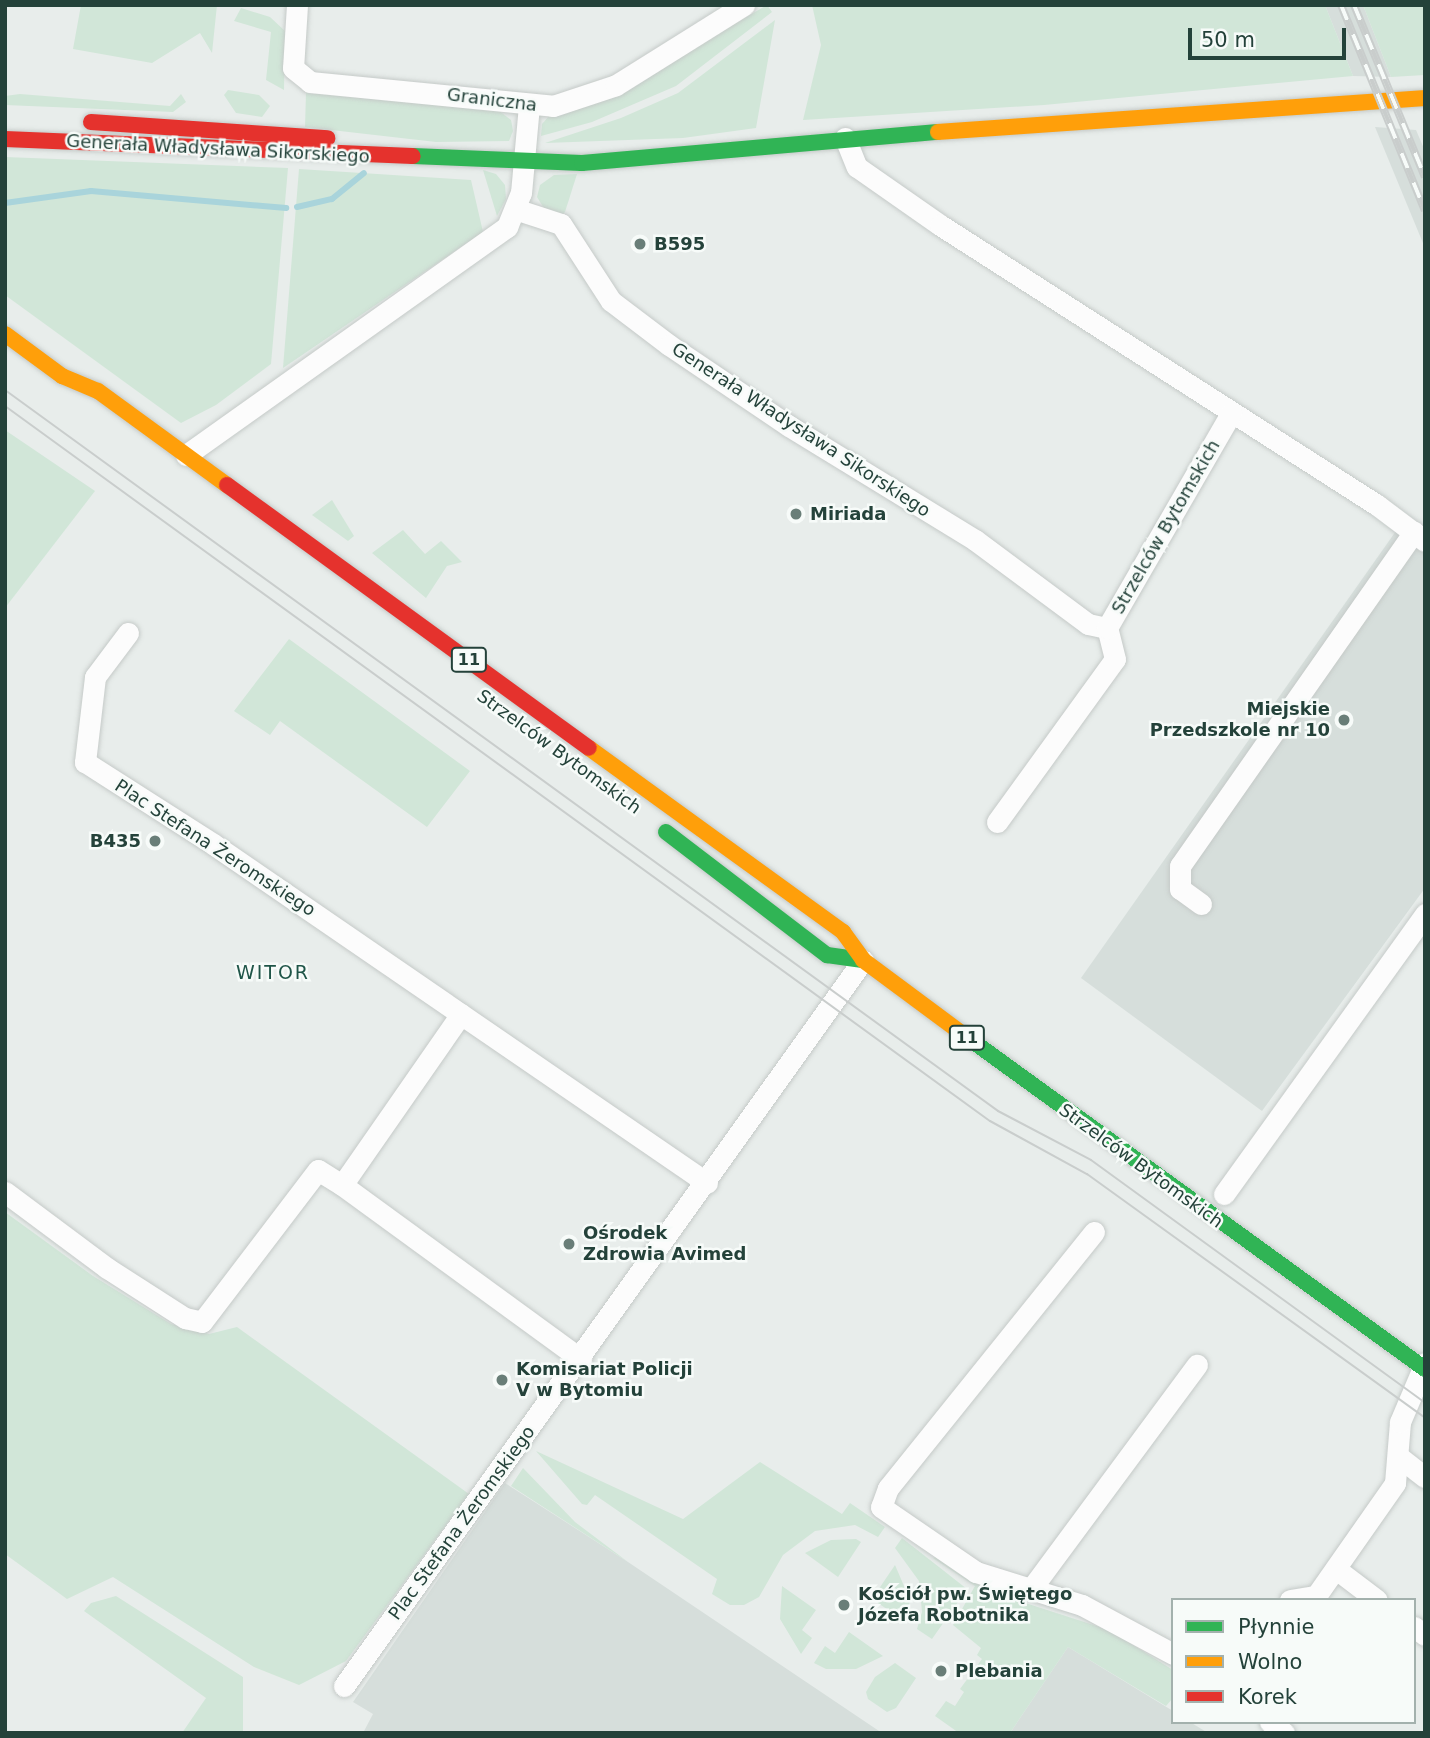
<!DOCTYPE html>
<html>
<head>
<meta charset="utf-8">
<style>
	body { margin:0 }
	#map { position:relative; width:1430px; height:1738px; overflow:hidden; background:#e8edeb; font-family:"DejaVu Sans",sans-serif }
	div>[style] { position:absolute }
	.built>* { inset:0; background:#d6dedb }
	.green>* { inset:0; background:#d1e6d8 }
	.stream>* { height:6px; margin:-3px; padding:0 3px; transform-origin:3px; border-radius:3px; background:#a9d4db }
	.roads { filter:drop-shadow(0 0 2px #c5cac8) drop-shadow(0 0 2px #c5cac8) }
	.street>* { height:21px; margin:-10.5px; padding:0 10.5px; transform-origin:10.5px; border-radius:10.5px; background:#fcfcfc }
	.fast>* { height:16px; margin:-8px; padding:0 8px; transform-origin:8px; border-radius:8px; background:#30b455 }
	.slow>* { height:16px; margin:-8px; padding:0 8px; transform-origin:8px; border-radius:8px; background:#ff9f0a }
	.jam>* { height:16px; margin:-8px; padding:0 8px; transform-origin:8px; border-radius:8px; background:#e5322d }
	.tram>* { height:2px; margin:-1px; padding:0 1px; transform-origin:1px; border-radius:1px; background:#c9cdcc }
	.rail>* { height:8px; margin-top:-4px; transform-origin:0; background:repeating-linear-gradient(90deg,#f7fbf9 0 16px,#c9cdcc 0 32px); box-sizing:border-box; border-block:2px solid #c9cdcc }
	.dots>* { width:19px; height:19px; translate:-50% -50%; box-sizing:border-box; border:4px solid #f7fbf9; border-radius:50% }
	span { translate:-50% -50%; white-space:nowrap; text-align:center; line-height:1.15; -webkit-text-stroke:5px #f7fbf9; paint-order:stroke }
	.shield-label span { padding:2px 5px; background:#f7fbf9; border:2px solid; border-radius:5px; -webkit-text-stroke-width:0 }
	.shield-label { font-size:16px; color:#24423a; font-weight:700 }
	.street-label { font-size:18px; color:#24423a }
	.poi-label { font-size:18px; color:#24423a; font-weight:700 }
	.left { translate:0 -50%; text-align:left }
	.right { translate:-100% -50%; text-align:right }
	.neighbourhood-label { font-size:19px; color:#1f5548; letter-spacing:2px }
	.frame { position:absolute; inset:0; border:7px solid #24423a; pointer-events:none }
	.legend { position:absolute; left:1171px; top:1598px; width:245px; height:126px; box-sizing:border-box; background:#f7fbf9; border:2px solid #a3b1ad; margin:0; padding:9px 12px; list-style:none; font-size:21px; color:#24423a }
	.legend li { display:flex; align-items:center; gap:14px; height:35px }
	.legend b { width:35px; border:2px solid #a3b1ad }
	.scale { position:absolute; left:1188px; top:28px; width:158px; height:32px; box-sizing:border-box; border:4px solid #24423a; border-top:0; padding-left:9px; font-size:21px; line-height:24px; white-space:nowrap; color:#24423a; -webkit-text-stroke:5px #f7fbf9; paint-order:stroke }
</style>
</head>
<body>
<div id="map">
	<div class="built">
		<i style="clip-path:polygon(1325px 5px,1363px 5px,1391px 77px,1353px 76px)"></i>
		<i style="clip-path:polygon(1375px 127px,1416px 130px,1425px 151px,1425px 248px)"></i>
		<i style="clip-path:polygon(1396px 531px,1425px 552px,1425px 888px,1262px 1111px,1081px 978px)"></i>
		<i style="clip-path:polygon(505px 1483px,628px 1562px,882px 1733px,363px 1733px,373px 1714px,353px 1702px)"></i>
		<i style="clip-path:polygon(1068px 1647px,1173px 1711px,1173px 1722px,1190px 1722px,1208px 1733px,1010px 1733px)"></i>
	</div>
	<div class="green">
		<i style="clip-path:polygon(81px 5px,217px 5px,212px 53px,200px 33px,152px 63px,73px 49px)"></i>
		<i style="clip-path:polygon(767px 5px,772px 12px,676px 86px,592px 122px,541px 136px,542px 124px,550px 115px,615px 94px)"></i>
		<i style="clip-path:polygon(812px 5px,1325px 5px,1353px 76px,1044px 105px,803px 120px,821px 45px)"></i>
		<i style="clip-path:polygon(1363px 5px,1425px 5px,1425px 75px,1391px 77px)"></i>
		<i style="clip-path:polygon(241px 8px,270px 17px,285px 31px,284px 90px,266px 80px,271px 32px,234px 21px)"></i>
		<i style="clip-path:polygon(775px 20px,756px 128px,683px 138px,545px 143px,621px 118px,678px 93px)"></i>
		<i style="clip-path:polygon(228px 90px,259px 95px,270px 106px,262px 117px,236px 113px,224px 95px)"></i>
		<i style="clip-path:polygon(306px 93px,498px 110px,511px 120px,513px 131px,509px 141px,436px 142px,305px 127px)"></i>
		<i style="clip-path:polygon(20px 94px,170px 106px,181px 94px,186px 102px,173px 112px,5px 105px,5px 96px)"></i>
		<i style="clip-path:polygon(5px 157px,288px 168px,271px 364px,216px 405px,181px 423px,5px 295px)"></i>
		<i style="clip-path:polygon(299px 169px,471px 180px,483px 232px,283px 368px)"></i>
		<i style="clip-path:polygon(483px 170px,496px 174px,505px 185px,506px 199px,497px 216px)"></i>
		<i style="clip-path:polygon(577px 174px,565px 212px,560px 217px,545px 210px,537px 197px,540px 185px,554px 175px)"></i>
		<i style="clip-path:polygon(5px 430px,95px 491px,5px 608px)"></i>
		<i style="clip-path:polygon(332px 500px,354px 536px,348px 541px,312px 515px)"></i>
		<i style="clip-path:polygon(403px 530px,425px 554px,441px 541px,462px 562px,447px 566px,426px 598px,372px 553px)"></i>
		<i style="clip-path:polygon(289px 639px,470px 771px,427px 827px,280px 721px,270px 735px,234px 711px)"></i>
		<i style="clip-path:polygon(5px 1212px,93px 1276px,171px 1324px,209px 1334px,237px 1327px,469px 1494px,346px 1661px,299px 1685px,254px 1667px,113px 1577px,67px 1599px,5px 1554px)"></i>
		<i style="clip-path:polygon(536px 1451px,683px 1519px,760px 1462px,842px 1514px,850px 1503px,885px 1527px,878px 1537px,855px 1525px,815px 1531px,783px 1555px,759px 1597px,744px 1605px,730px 1605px,712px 1594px,717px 1579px,595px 1495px,587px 1505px,582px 1504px)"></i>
		<i style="clip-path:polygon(523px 1468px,575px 1522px,628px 1562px,511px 1486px)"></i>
		<i style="clip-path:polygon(902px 1538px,967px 1589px,932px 1639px,917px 1629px,922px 1612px,919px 1581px,895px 1548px)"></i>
		<i style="clip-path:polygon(856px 1539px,861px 1542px,838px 1577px,805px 1553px,831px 1540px)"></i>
		<i style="clip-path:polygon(939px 1556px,1013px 1599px,1109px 1630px,1173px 1670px,1173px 1698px,1166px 1706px,1068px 1647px,1010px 1733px,959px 1733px,935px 1716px,946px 1701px,955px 1706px,964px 1692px,960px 1689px,982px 1659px,977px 1655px,981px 1648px,953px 1625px,975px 1586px,933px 1558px)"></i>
		<i style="clip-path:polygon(895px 1565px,910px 1600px,906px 1622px,872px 1599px)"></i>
		<i style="clip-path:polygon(782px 1586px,816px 1610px,802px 1630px,812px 1638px,801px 1654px,780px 1619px)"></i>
		<i style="clip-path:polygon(116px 1596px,243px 1677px,243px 1733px,182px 1733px,206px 1698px,84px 1611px,91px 1603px)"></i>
		<i style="clip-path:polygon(849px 1632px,883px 1656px,856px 1669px,826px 1669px,814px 1663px,825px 1646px,835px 1653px)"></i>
		<i style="clip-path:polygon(895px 1663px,916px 1678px,896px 1708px,887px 1712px,868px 1699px,866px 1692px,875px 1677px)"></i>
	</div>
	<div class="stream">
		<i style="left:5px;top:203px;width:87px;rotate:-7.9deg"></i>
		<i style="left:91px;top:191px;width:196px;rotate:5deg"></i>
		<i style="left:297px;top:207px;width:36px;rotate:-13deg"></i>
		<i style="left:332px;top:199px;width:41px;rotate:-39.1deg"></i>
	</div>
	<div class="roads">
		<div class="street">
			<i style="left:297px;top:5px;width:63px;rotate:93.6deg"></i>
			<i style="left:293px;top:68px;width:22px;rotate:39deg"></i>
			<i style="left:310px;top:82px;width:244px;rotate:5.6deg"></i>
			<i style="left:553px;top:106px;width:66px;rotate:-18.4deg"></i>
			<i style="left:616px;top:85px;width:151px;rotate:-32deg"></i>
			<i style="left:845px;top:138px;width:31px;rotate:68deg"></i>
			<i style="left:857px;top:167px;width:101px;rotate:34.9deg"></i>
			<i style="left:940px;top:225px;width:519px;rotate:32.65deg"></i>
			<i style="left:1377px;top:505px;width:60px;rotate:36.9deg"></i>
			<i style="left:518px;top:210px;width:45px;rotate:18deg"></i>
			<i style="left:561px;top:224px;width:92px;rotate:57deg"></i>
			<i style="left:611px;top:301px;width:73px;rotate:37.2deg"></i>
			<i style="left:669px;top:345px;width:145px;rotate:34deg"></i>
			<i style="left:789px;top:426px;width:218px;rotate:31.5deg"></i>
			<i style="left:975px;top:540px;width:141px;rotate:36.6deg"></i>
			<i style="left:1088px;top:624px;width:19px;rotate:12deg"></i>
			<i style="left:186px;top:455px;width:394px;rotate:-35.4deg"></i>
			<i style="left:507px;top:227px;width:37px;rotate:-68deg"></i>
			<i style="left:521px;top:193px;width:88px;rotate:-84.8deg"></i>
			<i style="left:128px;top:633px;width:55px;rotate:126.9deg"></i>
			<i style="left:95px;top:677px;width:86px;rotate:96.7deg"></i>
			<i style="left:85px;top:762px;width:152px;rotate:32.6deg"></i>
			<i style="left:213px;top:844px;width:599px;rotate:34.46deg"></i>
			<i style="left:997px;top:822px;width:201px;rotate:-54.1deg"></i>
			<i style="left:1115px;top:659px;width:32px;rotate:-104deg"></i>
			<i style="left:1107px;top:628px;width:248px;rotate:-60deg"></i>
			<i style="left:1201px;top:904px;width:26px;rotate:-144deg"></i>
			<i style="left:1180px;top:889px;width:23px;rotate:-90deg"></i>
			<i style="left:1180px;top:866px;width:408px;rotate:-55deg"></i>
			<i style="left:461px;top:1014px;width:208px;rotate:124.8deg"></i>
			<i style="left:342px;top:1185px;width:296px;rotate:36.1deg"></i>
			<i style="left:5px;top:1192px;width:127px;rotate:36.7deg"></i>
			<i style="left:107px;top:1268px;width:93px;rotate:32.7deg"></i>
			<i style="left:185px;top:1318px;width:17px;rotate:13deg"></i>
			<i style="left:202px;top:1322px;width:191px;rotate:-52.7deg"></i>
			<i style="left:318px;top:1170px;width:28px;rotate:32deg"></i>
			<i style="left:1224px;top:1194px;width:345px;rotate:-54.3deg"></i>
			<i style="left:1094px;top:1232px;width:329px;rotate:128.8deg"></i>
			<i style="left:888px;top:1488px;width:20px;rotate:110deg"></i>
			<i style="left:881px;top:1507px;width:115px;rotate:34.4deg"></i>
			<i style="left:976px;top:1572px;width:111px;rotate:17.3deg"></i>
			<i style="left:1082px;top:1605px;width:103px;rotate:28.3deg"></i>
			<i style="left:1399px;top:1457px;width:33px;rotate:38deg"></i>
			<i style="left:1336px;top:1569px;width:51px;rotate:37.1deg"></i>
			<i style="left:1031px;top:1589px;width:279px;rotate:-53.5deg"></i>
			<i style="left:1290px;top:1600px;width:26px;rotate:-9deg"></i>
			<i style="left:1316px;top:1596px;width:138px;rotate:-55deg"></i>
			<i style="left:1395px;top:1483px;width:61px;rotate:-85.3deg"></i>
			<i style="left:1400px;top:1422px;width:64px;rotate:-67deg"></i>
			<i style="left:1414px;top:1627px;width:14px;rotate:36deg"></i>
			<i style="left:344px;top:1686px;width:892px;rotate:-54.44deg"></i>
			<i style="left:1270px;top:1722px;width:18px;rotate:38deg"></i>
		</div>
		<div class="fast">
			<i style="left:413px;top:156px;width:169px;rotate:2.4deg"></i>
			<i style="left:582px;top:163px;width:357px;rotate:-5deg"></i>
			<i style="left:666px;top:832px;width:203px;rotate:37.4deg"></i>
			<i style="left:827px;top:955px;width:36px;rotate:8deg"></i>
			<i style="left:964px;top:1035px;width:569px;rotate:35.92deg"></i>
		</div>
		<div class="slow">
			<i style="left:938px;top:132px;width:488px;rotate:-4deg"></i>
			<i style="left:5px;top:334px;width:71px;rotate:36.4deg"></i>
			<i style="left:62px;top:376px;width:39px;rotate:23deg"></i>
			<i style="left:98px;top:391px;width:160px;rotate:36.1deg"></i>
			<i style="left:589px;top:748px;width:314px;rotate:35.9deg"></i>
			<i style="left:843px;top:932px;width:34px;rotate:54deg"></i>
			<i style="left:863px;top:960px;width:126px;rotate:36.6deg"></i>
		</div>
		<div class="jam">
			<i style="left:91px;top:122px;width:237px;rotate:3.9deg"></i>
			<i style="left:5px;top:139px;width:408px;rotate:2.4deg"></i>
			<i style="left:227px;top:485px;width:447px;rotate:36deg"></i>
		</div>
	</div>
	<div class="tram">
		<i style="left:5px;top:390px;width:1227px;rotate:35.98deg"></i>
		<i style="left:998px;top:1111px;width:105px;rotate:27.8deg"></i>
		<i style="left:1091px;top:1160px;width:413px;rotate:36deg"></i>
		<i style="left:5px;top:406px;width:1217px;rotate:35.98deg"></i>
		<i style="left:990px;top:1121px;width:111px;rotate:28.7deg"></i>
		<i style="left:1087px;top:1174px;width:417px;rotate:35.8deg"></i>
	</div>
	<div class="rail">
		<i style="left:1341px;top:5px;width:222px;rotate:67.8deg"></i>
		<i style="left:1354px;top:5px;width:186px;rotate:67.6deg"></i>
	</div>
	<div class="dots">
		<i style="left:640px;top:244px;background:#697e78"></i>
		<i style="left:796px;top:514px;background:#697e78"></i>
		<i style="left:1344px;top:720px;background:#697e78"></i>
		<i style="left:155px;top:841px;background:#697e78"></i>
		<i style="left:569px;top:1244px;background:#697e78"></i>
		<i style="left:502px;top:1380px;background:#697e78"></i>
		<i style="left:844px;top:1605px;background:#697e78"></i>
		<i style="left:941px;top:1671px;background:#697e78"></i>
	</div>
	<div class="shield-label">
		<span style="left:469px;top:660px">11</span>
		<span style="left:967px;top:1038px">11</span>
	</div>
	<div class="street-label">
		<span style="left:492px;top:100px;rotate:7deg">Graniczna</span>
		<span style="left:218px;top:149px;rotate:3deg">Generała Władysława Sikorskiego</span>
		<span style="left:801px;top:430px;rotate:33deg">Generała Władysława Sikorskiego</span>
		<span style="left:1166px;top:527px;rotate:-60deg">Strzelców Bytomskich</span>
		<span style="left:559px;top:752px;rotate:36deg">Strzelców Bytomskich</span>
		<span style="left:215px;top:848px;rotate:33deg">Plac Stefana Żeromskiego</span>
		<span style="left:1141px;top:1166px;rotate:36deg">Strzelców Bytomskich</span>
		<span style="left:462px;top:1523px;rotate:-54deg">Plac Stefana Żeromskiego</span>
	</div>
	<div class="poi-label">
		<span class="left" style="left:654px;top:244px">B595</span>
		<span class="left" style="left:810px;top:514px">Miriada</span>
		<span class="right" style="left:1330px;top:720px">Miejskie<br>Przedszkole nr 10</span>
		<span class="right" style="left:141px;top:841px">B435</span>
		<span class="left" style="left:583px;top:1244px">Ośrodek<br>Zdrowia Avimed</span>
		<span class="left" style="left:516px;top:1380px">Komisariat Policji<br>V w Bytomiu</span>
		<span class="left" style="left:858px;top:1605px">Kościół pw. Świętego<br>Józefa Robotnika</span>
		<span class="left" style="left:955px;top:1671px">Plebania</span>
	</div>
	<div class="neighbourhood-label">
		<span style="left:273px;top:973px">WITOR</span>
	</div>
	<div class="frame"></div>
	<ul class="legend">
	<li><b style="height:9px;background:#30b455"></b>Płynnie</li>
	<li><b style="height:9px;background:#ff9f0a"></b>Wolno</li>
	<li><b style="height:9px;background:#e5322d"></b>Korek</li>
	</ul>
	<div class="scale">50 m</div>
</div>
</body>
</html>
